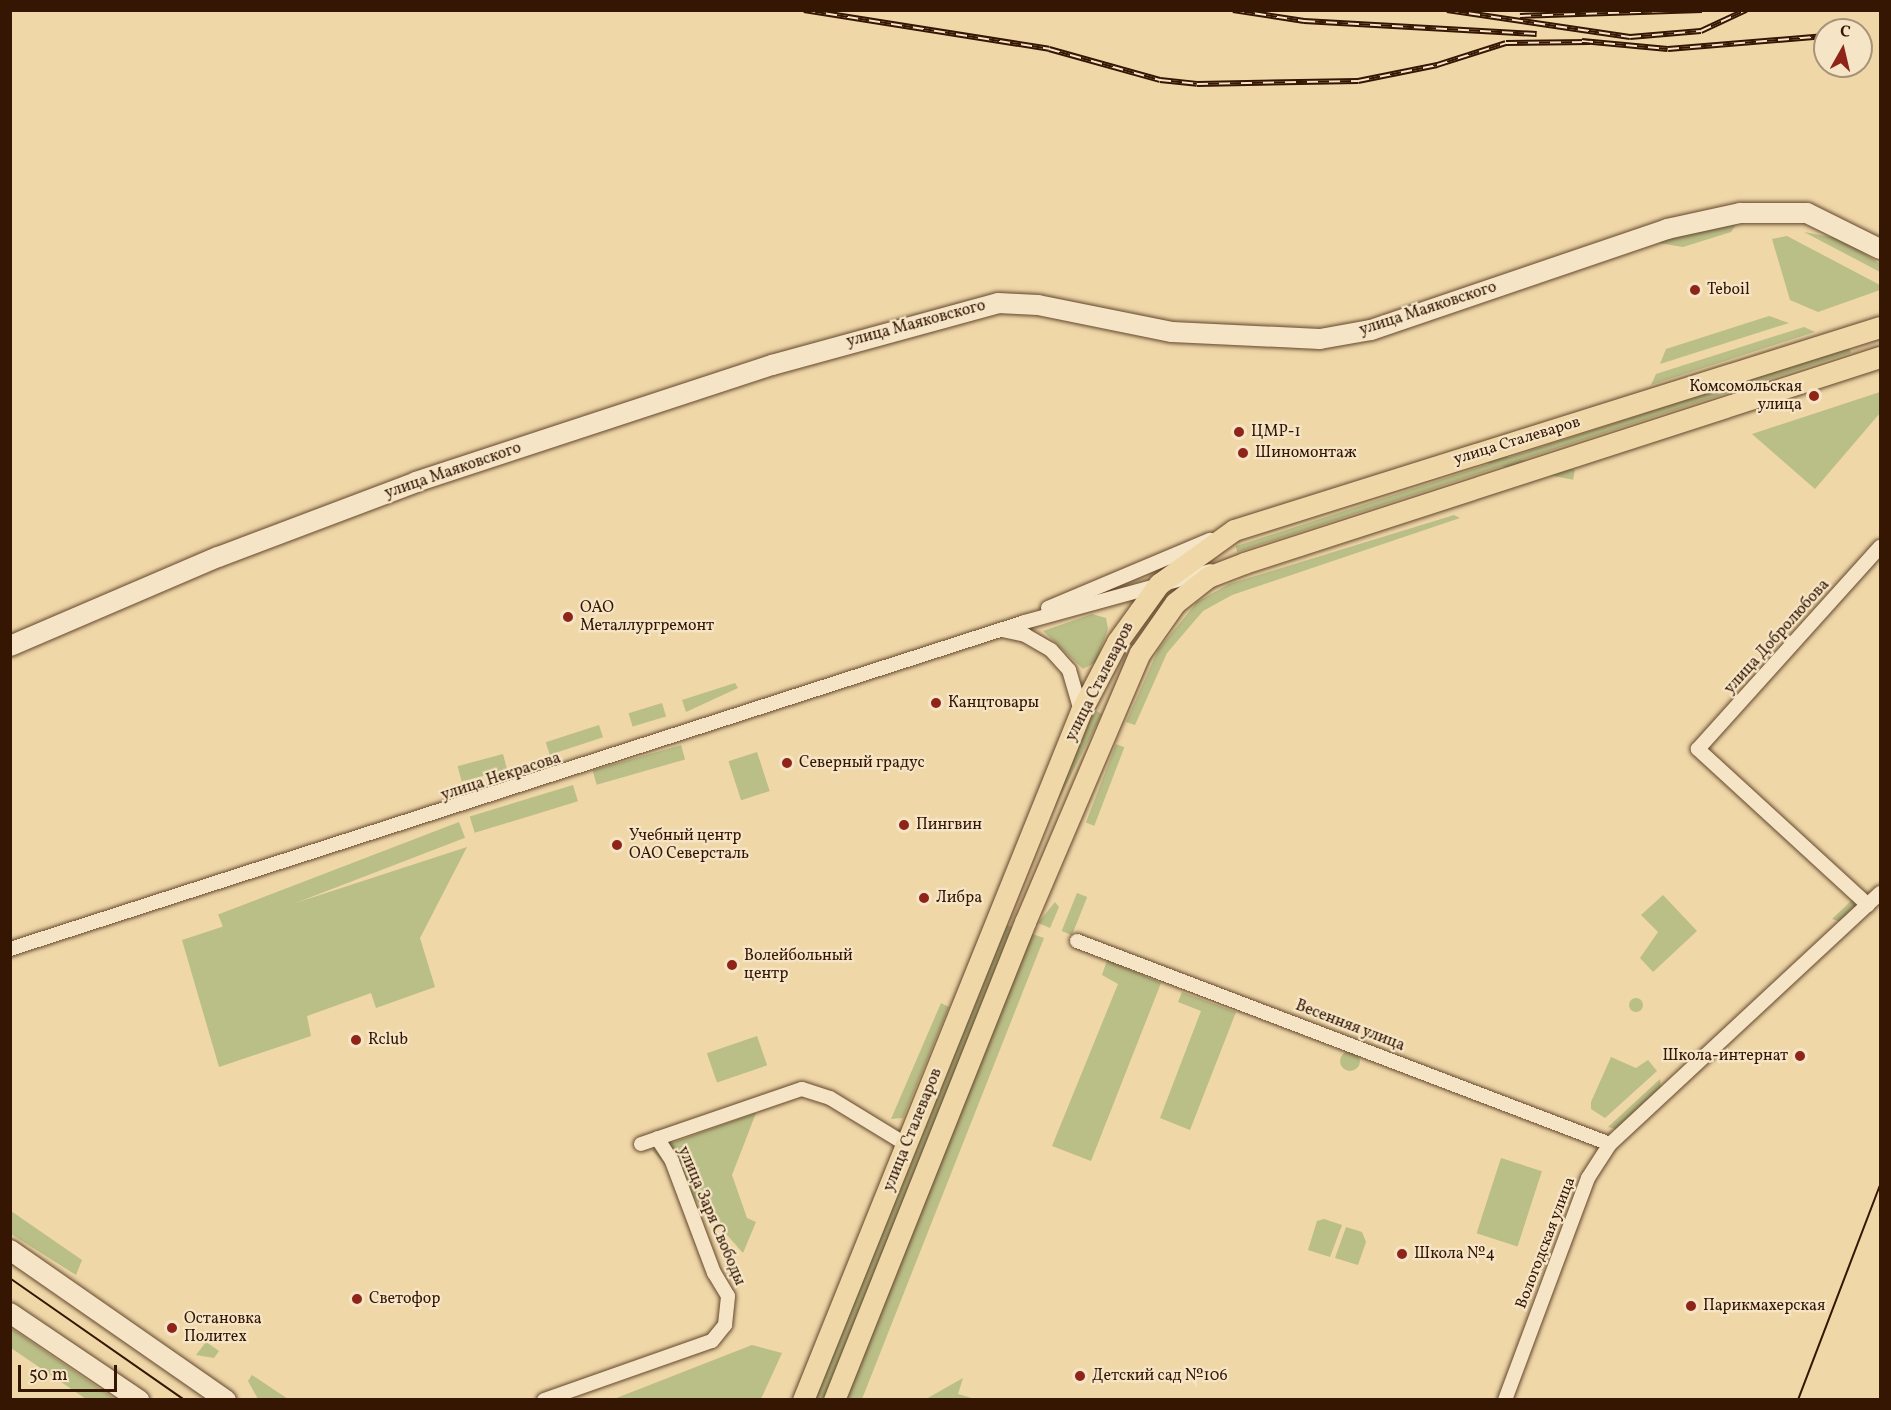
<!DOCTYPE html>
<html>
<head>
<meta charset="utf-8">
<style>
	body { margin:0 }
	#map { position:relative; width:1891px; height:1410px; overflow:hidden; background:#efd7a8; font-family:Vollkorn,serif }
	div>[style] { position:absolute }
	.green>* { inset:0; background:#babe87; transform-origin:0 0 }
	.round { border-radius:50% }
	.roads { filter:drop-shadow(0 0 2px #63462c) drop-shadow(0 0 2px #63462c) }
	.street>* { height:14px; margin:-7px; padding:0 7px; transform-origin:7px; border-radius:7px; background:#f5e5c6 }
	.secondary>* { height:20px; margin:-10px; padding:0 10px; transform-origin:10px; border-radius:10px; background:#f5e5c6 }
	.primary>* { height:21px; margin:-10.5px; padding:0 10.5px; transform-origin:10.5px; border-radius:10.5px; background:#efd7a8 }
	.tram>* { height:1.5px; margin:-0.75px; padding:0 0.75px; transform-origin:0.75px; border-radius:0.75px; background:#341603 }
	.rail>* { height:6px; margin-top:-3px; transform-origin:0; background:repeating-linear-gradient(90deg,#f5e5c6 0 11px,#341603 0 22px); box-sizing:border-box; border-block:2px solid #341603 }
	.dots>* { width:16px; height:16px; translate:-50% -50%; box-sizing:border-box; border:3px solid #f5e5c6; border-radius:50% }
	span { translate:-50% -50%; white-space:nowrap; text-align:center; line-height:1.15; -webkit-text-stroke:4.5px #f5e5c6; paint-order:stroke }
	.poi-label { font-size:16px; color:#341603 }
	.left { translate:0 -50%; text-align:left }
	.right { translate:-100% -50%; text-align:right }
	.street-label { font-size:16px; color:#341603 }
	.frame { position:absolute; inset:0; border:12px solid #341603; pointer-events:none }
	.north { position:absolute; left:1813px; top:18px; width:60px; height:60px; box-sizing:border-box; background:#f5e5c6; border:2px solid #a89278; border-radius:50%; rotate:8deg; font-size:16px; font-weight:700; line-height:24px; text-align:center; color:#341603 }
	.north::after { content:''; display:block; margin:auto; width:21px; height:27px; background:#8f2418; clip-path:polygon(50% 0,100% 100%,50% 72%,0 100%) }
	.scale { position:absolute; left:18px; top:1365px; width:99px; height:27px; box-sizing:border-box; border:3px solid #341603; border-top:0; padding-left:8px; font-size:18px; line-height:21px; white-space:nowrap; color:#341603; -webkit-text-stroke:4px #f5e5c6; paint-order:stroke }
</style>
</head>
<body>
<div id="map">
	<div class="green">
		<i style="clip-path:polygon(1740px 219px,1731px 232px,1683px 247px,1659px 243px,1658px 238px)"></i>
		<i style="clip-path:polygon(1804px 232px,1842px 239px,1880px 264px,1880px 272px)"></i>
		<i style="clip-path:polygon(1787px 236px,1880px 285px,1880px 290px,1818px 312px,1790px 300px,1772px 239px)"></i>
		<i style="clip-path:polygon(1769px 316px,1789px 323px,1660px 364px,1666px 349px)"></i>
		<i style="clip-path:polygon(1804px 327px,1815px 332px,1651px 385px,1656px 374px)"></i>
		<i style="left:1849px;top:347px;width:6px;height:645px;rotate:72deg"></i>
		<i style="clip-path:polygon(1880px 392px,1880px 413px,1815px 489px,1752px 434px)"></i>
		<i style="left:1575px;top:470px;width:10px;height:113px;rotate:101deg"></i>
		<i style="clip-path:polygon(1454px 515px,1460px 518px,1232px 595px,1203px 611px,1167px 653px,1135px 725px,1126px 722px,1158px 650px,1197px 602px,1229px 584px)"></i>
		<i style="clip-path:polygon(1092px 614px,1106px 618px,1108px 629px,1096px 662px,1083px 669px,1043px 631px)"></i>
		<i style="clip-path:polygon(735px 683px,738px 688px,686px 712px,682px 700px)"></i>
		<i style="left:662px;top:703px;width:14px;height:35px;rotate:73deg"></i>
		<i style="left:1094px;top:710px;width:9px;height:219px;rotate:27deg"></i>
		<i style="left:599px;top:725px;width:13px;height:56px;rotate:72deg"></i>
		<i style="left:1116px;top:744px;width:9px;height:84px;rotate:21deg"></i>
		<i style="left:681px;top:745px;width:15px;height:92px;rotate:74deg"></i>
		<i style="left:757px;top:752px;width:41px;height:30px;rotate:72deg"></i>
		<i style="left:503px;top:754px;width:16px;height:47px;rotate:75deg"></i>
		<i style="left:573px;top:785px;width:17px;height:108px;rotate:73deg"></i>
		<i style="left:459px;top:822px;width:17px;height:258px;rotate:69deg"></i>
		<i style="clip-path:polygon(467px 847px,420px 938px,435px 987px,376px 1008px,371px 993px,307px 1016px,311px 1036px,219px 1067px,182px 940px)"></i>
		<i style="left:1077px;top:893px;width:11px;height:41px;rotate:22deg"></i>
		<i style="clip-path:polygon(1663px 895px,1697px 931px,1653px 972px,1640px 958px,1658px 932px,1641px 915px)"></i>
		<i style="clip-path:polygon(1853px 899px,1856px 906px,1841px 922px,1832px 919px)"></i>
		<i style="clip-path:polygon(1055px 902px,1059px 907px,1050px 928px,1038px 923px)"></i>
		<i style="clip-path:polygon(1005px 925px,1013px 927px,824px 1399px,812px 1400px)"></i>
		<i style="clip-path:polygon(1032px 934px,1044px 938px,862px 1399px,846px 1400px)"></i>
		<i style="clip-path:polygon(1107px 960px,1161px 983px,1091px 1161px,1052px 1146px,1118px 984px,1102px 975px)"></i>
		<i style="clip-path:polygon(1182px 992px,1236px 1012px,1190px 1130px,1160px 1118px,1201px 1011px,1178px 1002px)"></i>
		<i class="round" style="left:1629px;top:998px;width:14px;height:14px"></i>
		<i style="clip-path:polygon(941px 1003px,949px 1007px,903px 1118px,891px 1119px)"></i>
		<i style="left:757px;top:1036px;width:31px;height:53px;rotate:71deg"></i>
		<i class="round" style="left:1340px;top:1051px;width:20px;height:20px"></i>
		<i style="clip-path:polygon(1611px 1057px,1636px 1068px,1648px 1060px,1657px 1071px,1605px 1118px,1591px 1109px,1591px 1102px)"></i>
		<i style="clip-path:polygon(1660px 1079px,1661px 1088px,1616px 1129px,1608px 1127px)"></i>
		<i style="clip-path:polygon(756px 1113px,732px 1175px,747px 1218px,756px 1222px,743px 1253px,652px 1150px)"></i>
		<i style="left:1501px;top:1158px;width:43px;height:79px;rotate:18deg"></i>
		<i style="clip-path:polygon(11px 1211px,82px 1260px,76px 1275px,11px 1234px)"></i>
		<i style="clip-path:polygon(1324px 1219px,1342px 1225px,1330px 1257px,1308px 1250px,1317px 1221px)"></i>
		<i style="clip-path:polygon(1346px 1227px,1362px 1232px,1366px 1242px,1358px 1265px,1335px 1258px)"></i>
		<i style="clip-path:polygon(11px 1328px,113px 1398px,86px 1399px,11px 1348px)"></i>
		<i style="clip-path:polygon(206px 1342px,219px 1351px,214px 1358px,196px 1355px)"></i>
		<i style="clip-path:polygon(752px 1345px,782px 1353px,761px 1399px,614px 1399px)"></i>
		<i style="clip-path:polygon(252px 1375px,288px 1399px,258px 1399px,248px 1381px)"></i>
		<i style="clip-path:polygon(963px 1378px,958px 1394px,975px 1399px,926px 1399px)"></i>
	</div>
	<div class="roads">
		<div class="street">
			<i style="left:1048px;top:608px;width:176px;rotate:-22.8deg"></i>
			<i style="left:1002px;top:630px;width:24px;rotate:12deg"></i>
			<i style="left:1025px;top:635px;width:30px;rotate:30deg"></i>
			<i style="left:1051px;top:650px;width:27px;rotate:48deg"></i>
			<i style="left:1069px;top:670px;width:43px;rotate:73.7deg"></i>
			<i style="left:1868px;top:905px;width:231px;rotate:-137.5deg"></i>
			<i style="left:1698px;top:749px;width:272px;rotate:-48deg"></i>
			<i style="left:1077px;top:941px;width:570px;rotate:20.85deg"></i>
			<i style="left:10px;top:949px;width:1066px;rotate:-17.86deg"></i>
			<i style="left:1025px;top:622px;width:192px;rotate:-15.4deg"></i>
			<i style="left:641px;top:1144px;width:170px;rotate:-18.9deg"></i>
			<i style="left:802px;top:1089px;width:29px;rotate:18deg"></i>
			<i style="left:830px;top:1098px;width:90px;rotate:31.4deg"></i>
			<i style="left:544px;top:1400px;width:178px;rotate:-19.4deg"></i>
			<i style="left:712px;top:1341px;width:21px;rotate:-51deg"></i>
			<i style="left:725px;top:1325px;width:29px;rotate:-84deg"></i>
			<i style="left:728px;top:1296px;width:27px;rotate:-121deg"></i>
			<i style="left:714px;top:1273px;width:120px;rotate:-110.6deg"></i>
			<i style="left:672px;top:1161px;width:27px;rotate:-123deg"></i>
			<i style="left:1505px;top:1400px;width:237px;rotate:-69.5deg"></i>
			<i style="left:1588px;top:1178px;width:40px;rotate:-57.1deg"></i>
			<i style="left:1610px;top:1144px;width:369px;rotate:-42.9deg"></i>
		</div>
		<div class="secondary">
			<i style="left:10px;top:646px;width:226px;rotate:-23.2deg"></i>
			<i style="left:218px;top:557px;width:212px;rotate:-20.7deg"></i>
			<i style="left:416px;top:482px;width:375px;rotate:-18.2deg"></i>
			<i style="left:772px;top:365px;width:234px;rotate:-15.3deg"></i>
			<i style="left:998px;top:303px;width:40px;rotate:2.9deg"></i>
			<i style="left:1038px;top:305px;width:137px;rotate:11.4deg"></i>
			<i style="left:1172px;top:332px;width:148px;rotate:2.7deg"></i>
			<i style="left:1320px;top:339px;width:52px;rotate:-10deg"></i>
			<i style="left:1371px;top:330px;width:313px;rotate:-18.8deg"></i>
			<i style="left:1667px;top:229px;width:75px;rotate:-12.4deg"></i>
			<i style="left:1740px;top:213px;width:67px"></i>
			<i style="left:1807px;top:213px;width:81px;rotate:26.3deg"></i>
			<i style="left:10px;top:1250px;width:263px;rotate:34.8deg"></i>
			<i style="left:10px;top:1313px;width:156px;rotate:34deg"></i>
		</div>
		<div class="primary">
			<i style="left:803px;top:1400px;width:743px;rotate:-68.03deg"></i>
			<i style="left:1081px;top:711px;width:78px;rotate:-62.4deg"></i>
			<i style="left:1117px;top:642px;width:72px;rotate:-54.1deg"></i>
			<i style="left:1159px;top:584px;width:92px;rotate:-35.8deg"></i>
			<i style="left:1234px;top:530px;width:677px;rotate:-17.44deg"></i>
			<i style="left:834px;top:1400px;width:515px;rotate:-68.22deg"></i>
			<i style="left:1025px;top:922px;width:293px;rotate:-66.9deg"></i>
			<i style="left:1140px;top:653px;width:61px;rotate:-55deg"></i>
			<i style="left:1175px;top:603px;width:42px;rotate:-38.2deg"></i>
			<i style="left:1208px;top:577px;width:39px;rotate:-21deg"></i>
			<i style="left:1244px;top:563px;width:669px;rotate:-17.95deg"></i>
		</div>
	</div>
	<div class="tram">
		<i style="left:10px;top:1278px;width:213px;rotate:34.9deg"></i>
		<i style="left:1798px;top:1400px;width:230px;rotate:-69.1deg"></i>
	</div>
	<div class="rail">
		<i style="left:804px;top:10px;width:248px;rotate:9deg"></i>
		<i style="left:1049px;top:49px;width:115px;rotate:15.6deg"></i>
		<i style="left:1160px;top:80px;width:37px;rotate:6deg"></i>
		<i style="left:1197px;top:84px;width:161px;rotate:-1.1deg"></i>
		<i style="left:1358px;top:81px;width:81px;rotate:-11.4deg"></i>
		<i style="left:1437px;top:65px;width:72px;rotate:-17.7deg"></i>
		<i style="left:1506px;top:43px;width:84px;rotate:-0.7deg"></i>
		<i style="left:1233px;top:10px;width:72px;rotate:8.8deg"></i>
		<i style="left:1304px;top:21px;width:233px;rotate:3.2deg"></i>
		<i style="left:1447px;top:10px;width:185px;rotate:8.4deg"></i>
		<i style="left:1630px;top:37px;width:71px;rotate:-4.8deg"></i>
		<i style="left:1701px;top:31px;width:50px;rotate:-25deg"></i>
		<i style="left:1520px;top:16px;width:182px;rotate:-1.9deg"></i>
		<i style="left:1582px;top:41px;width:86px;rotate:5.3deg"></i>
		<i style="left:1668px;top:49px;width:158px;rotate:-4.7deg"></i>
	</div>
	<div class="dots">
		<i style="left:1695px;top:290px;background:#8f2418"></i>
		<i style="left:1814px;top:396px;background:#8f2418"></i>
		<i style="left:1239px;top:432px;background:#8f2418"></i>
		<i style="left:1243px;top:453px;background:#8f2418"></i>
		<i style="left:568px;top:617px;background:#8f2418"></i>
		<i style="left:936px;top:703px;background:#8f2418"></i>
		<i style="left:787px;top:763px;background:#8f2418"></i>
		<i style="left:904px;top:825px;background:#8f2418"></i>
		<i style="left:617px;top:845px;background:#8f2418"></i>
		<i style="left:924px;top:898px;background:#8f2418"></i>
		<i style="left:732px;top:965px;background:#8f2418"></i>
		<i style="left:356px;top:1040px;background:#8f2418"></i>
		<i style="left:1800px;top:1056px;background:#8f2418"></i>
		<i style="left:1402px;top:1254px;background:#8f2418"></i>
		<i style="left:357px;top:1299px;background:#8f2418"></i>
		<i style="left:1691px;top:1306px;background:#8f2418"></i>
		<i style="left:172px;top:1328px;background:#8f2418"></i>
		<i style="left:1080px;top:1376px;background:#8f2418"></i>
	</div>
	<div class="poi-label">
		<span class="left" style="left:1707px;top:290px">Teboil</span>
		<span class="right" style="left:1802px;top:396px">Комсомольская<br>улица</span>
		<span class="left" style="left:1251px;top:432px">ЦМР-1</span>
		<span class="left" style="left:1255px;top:453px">Шиномонтаж</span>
		<span class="left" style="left:580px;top:617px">OAO<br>Металлургремонт</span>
		<span class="left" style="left:948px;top:703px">Канцтовары</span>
		<span class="left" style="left:799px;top:763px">Северный градус</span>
		<span class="left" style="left:916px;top:825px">Пингвин</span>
		<span class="left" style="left:629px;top:845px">Учебный центр<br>ОАО Северсталь</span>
		<span class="left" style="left:936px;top:898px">Либра</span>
		<span class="left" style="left:744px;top:965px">Волейбольный<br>центр</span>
		<span class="left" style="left:368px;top:1040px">Rclub</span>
		<span class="right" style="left:1788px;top:1056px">Школа-интернат</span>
		<span class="left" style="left:1414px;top:1254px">Школа №4</span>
		<span class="left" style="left:369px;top:1299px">Светофор</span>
		<span class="left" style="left:1703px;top:1306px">Парикмахерская</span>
		<span class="left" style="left:184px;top:1328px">Остановка<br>Политех</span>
		<span class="left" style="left:1092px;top:1376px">Детский сад №106</span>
	</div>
	<div class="street-label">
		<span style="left:1428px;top:309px;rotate:-18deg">улица Маяковского</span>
		<span style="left:916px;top:324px;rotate:-15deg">улица Маяковского</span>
		<span style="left:1517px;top:441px;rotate:-17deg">улица Сталеваров</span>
		<span style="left:453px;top:471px;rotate:-19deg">улица Маяковского</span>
		<span style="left:1777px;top:637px;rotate:-48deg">улица Добролюбова</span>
		<span style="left:1100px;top:682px;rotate:-63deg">улица Сталеваров</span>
		<span style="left:501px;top:777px;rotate:-18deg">улица Некрасова</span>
		<span style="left:1350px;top:1026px;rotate:21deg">Весенняя улица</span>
		<span style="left:913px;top:1130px;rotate:-68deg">улица Сталеваров</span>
		<span style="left:711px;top:1216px;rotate:67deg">улица Заря Свободы</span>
		<span style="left:1546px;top:1243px;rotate:-69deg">Вологодская улица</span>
	</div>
	<div class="frame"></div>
	<div class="north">С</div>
	<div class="scale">50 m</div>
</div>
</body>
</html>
